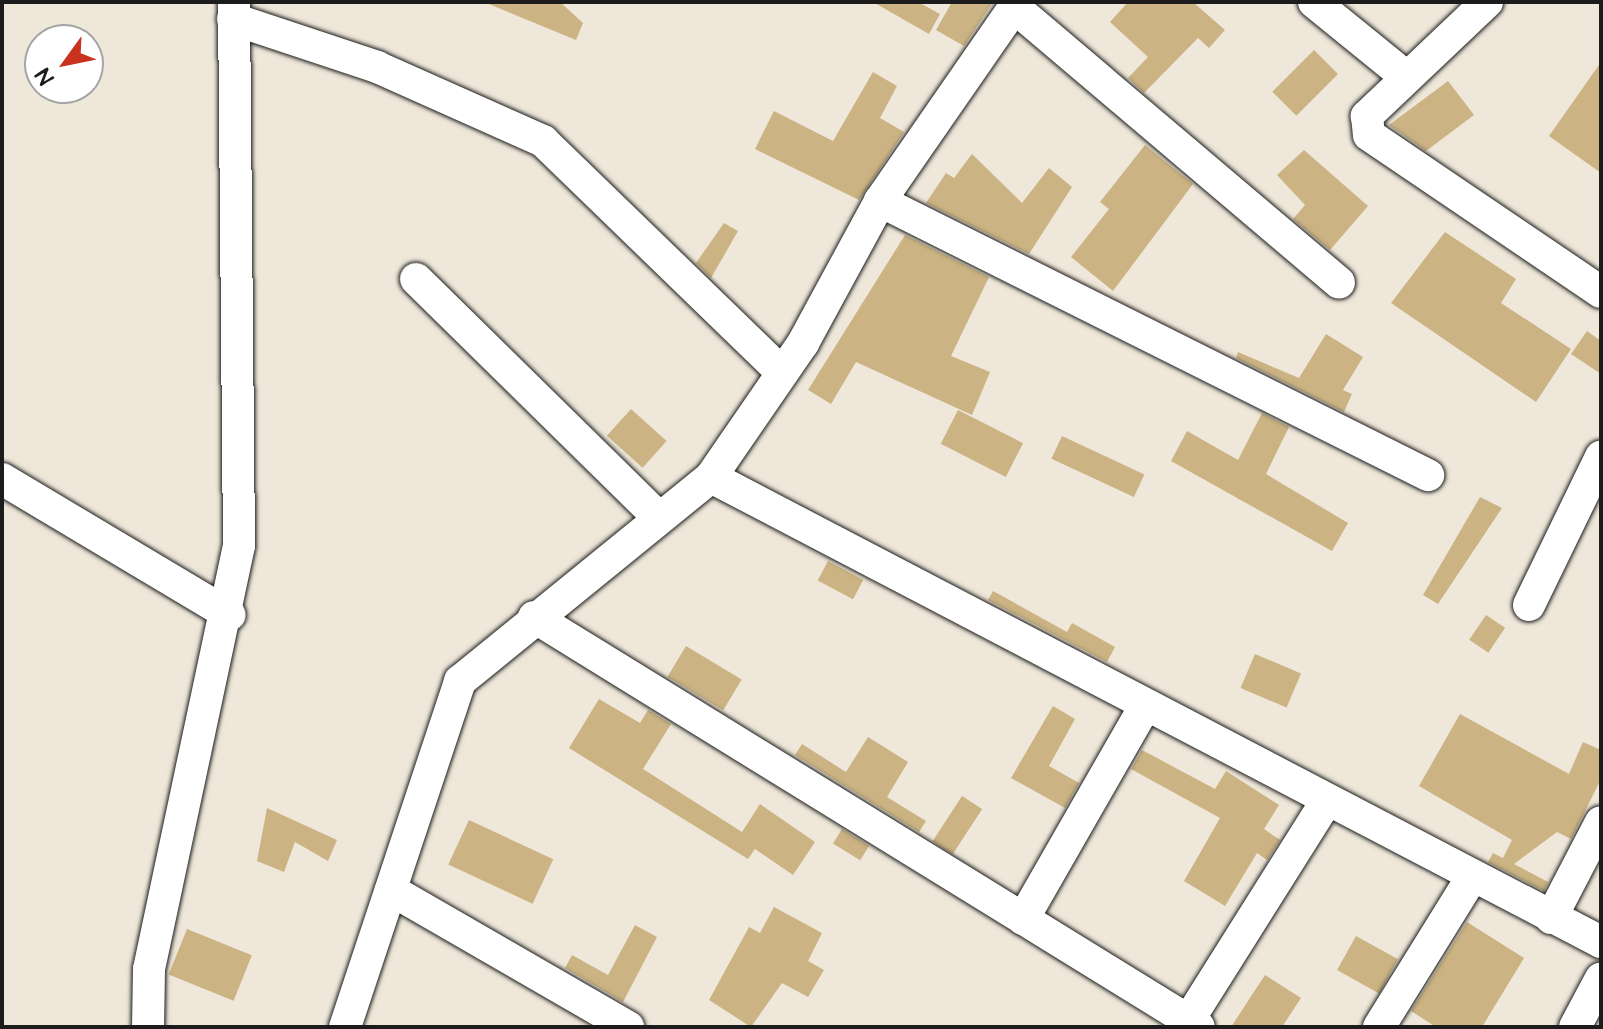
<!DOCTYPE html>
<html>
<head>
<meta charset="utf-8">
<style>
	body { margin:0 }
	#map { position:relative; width:1603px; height:1029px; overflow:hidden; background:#efe8da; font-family:"Architects Daughter",sans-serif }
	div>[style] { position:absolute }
	.building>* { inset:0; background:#cbb383; transform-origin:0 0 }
	.roads { filter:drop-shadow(0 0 2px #1c1c1c) drop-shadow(0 0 2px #1c1c1c) }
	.minor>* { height:32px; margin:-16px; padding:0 16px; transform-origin:16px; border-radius:16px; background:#fff }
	span { translate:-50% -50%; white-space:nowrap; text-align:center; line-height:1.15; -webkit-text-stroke:7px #fff; paint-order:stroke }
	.frame { position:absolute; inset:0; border:4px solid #1c1c1c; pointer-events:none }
	.north { position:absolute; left:24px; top:24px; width:80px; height:80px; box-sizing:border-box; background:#fff; border:2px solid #a4a4a4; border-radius:50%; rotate:237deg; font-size:22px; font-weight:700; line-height:32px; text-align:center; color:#1c1c1c }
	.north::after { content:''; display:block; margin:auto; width:28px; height:36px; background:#c8321e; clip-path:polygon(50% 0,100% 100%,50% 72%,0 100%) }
</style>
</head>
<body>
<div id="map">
	<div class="building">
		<i style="clip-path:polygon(484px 2px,560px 2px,583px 23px,576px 40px)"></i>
		<i style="clip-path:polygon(873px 2px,918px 2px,940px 14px,929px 34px)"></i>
		<i style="clip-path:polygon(952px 2px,993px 2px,964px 46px,936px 30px)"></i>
		<i style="clip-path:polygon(1128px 2px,1193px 2px,1225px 30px,1209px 48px,1198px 38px,1144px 93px,1128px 78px,1148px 57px,1110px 22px)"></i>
		<i style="left:1314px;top:50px;width:34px;height:59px;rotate:45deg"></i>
		<i style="clip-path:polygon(1601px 62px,1601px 173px,1549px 136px)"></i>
		<i style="clip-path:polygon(873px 72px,897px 86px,880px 118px,904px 132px,859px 200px,755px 149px,774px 111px,833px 141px)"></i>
		<i style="clip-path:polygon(1448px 81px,1474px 115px,1426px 151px,1389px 125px)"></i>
		<i style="clip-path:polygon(1145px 145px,1193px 184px,1113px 291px,1071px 257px,1109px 209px,1100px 202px)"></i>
		<i style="clip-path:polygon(1304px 150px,1368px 206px,1330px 250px,1293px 219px,1305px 205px,1277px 175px)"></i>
		<i style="clip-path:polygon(972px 154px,1022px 203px,1049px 168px,1072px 187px,1029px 254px,926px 203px,946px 173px,954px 178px)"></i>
		<i style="clip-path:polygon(724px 223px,738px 231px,711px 278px,696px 263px)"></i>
		<i style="clip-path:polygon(1445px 232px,1516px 279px,1501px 303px,1571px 349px,1536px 402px,1391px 303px)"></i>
		<i style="clip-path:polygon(905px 235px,989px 277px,951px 356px,990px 372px,972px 415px,856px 362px,831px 404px,808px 390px)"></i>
		<i style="clip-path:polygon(1587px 331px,1601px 341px,1601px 374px,1571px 354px)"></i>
		<i style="clip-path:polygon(1326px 334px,1363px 357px,1343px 390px,1352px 394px,1344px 412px,1236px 358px,1238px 352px,1299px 378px)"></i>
		<i style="left:631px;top:409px;width:48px;height:36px;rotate:42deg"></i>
		<i style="left:958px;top:410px;width:73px;height:38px;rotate:27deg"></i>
		<i style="clip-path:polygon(1262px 413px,1289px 427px,1266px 474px,1348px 523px,1332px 551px,1171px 461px,1187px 431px,1238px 460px)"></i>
		<i style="left:1062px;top:436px;width:91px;height:25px;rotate:25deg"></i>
		<i style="clip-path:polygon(1480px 497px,1502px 508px,1438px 604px,1423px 595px)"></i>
		<i style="left:828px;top:561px;width:40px;height:22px;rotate:28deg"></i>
		<i style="clip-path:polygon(993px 591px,1067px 632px,1072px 623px,1115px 647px,1107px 662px,988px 600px)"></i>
		<i style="left:1486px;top:615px;width:23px;height:30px;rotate:34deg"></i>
		<i style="left:686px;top:646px;width:65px;height:36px;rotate:31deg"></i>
		<i style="left:1255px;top:654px;width:50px;height:37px;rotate:23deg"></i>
		<i style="clip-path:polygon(599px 699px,640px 723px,648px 710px,671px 724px,643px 769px,742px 832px,760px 804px,815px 842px,793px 875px,755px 849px,748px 859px,569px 748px)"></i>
		<i style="clip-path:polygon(1053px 706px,1075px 719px,1049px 766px,1079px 783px,1065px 808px,1011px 778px)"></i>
		<i style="clip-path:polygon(1460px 714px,1569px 774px,1583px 742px,1601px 750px,1601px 779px,1571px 839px,1557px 832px,1514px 864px,1548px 882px,1544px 891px,1488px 862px,1493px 853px,1503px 858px,1512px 840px,1419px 786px)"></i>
		<i style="clip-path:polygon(868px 737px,908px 762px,887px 797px,926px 821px,919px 832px,795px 755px,802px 744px,846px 772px)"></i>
		<i style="clip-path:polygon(1142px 750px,1215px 789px,1226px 771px,1279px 805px,1264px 829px,1280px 840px,1267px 860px,1257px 853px,1225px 906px,1184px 881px,1220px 818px,1131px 769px)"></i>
		<i style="left:962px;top:796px;width:24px;height:54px;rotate:33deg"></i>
		<i style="clip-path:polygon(267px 808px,337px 840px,328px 861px,295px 842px,284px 872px,257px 861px)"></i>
		<i style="left:469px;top:820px;width:93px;height:49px;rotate:25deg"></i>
		<i style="left:842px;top:829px;width:32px;height:17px;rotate:32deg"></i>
		<i style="clip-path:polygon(774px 907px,822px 933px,808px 961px,824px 970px,808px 997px,782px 983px,751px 1027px,709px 1000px,749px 927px,760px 933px)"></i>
		<i style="clip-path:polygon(1467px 922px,1524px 958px,1482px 1027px,1436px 1027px,1411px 1011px)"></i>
		<i style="clip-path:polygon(635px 925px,657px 937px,623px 1002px,565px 968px,572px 955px,608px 975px)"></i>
		<i style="left:187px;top:929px;width:70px;height:49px;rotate:22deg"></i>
		<i style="left:1356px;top:936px;width:48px;height:39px;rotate:29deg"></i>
		<i style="clip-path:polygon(1265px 975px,1301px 998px,1282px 1027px,1231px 1027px)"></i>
	</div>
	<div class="roads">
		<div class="minor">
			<i style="left:1314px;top:2px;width:117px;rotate:39.1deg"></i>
			<i style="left:1487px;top:2px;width:166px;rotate:136.5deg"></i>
			<i style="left:1367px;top:116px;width:19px;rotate:84deg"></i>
			<i style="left:1369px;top:135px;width:280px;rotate:34.1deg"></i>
			<i style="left:1014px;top:7px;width:426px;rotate:40.3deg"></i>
			<i style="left:233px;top:19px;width:152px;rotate:18.4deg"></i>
			<i style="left:377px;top:67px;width:182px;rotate:24deg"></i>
			<i style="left:543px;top:141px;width:333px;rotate:44.1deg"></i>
			<i style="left:880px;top:201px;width:613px;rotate:26.57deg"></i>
			<i style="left:416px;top:279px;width:341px;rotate:44.5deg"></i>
			<i style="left:711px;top:477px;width:1004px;rotate:27.59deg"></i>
			<i style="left:2px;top:479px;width:265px;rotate:30.8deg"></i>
			<i style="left:1529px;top:605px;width:165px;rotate:-64.1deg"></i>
			<i style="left:534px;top:617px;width:781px;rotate:31.66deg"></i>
			<i style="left:391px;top:890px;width:274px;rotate:30deg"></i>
			<i style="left:1551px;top:918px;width:108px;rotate:-62.5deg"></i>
			<i style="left:1023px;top:919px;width:245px;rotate:-60.2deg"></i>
			<i style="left:1188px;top:1021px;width:259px;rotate:-57.8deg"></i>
			<i style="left:148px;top:1027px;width:58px;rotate:-89deg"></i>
			<i style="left:149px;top:969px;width:432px;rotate:-78deg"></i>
			<i style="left:239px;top:546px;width:544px;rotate:-90.53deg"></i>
			<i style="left:345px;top:1027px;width:365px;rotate:-71.6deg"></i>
			<i style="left:460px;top:681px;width:323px;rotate:-39.1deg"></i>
			<i style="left:711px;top:477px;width:163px;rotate:-55.5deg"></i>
			<i style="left:803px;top:343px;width:162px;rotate:-61.5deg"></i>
			<i style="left:880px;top:201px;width:242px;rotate:-55.3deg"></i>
			<i style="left:1379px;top:1027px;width:176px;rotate:-58.2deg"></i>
			<i style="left:1575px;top:1027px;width:55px;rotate:-62deg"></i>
		</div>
	</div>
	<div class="frame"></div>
	<div class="north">N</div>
</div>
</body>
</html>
